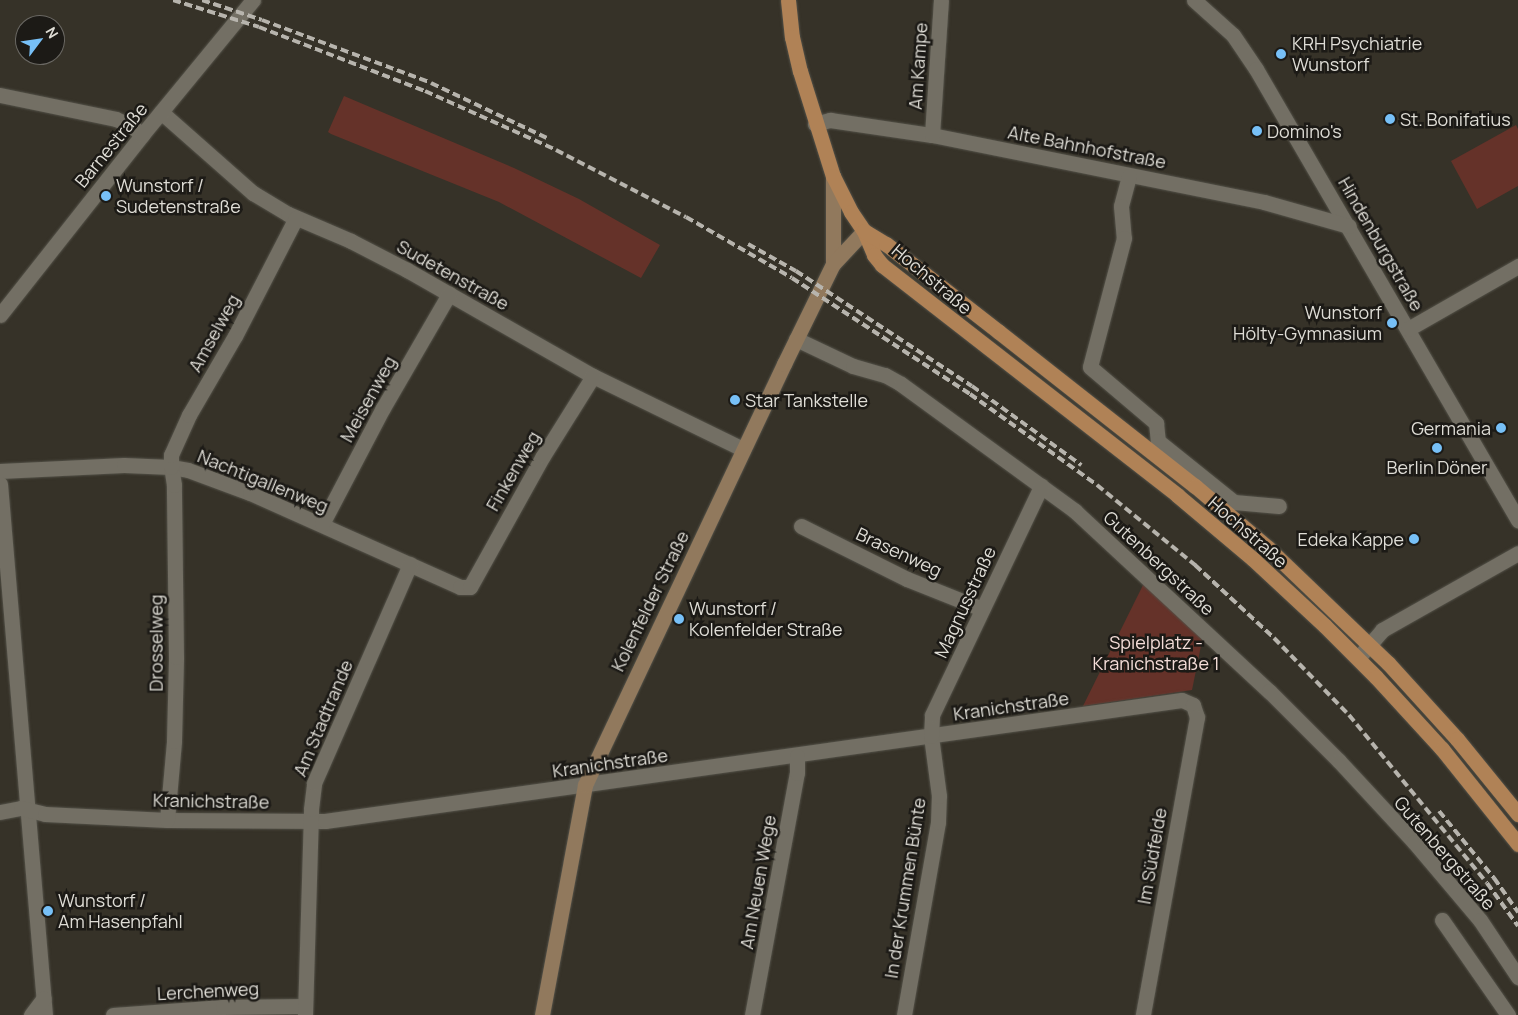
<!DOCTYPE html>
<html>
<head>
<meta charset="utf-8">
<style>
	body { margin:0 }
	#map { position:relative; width:1518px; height:1015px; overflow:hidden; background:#363228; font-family:Manrope,sans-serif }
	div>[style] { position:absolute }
	.green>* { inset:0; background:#653229 }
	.roads { filter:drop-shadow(0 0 1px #535148) drop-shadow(0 0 1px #535148) }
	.street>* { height:15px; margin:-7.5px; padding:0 7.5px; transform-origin:7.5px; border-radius:7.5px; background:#736f64 }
	.secondary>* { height:15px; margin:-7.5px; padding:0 7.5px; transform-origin:7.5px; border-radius:7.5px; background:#91795d }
	.primary>* { height:15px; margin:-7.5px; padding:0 7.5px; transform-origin:7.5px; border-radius:7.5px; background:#b08256 }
	.rail>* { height:4px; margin-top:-2px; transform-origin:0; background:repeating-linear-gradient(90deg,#b7b4ad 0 8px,transparent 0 12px) }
	.dots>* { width:14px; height:14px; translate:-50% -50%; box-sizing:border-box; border:2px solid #1c1a16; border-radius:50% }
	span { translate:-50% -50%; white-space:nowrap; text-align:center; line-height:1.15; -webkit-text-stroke:5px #1c1a16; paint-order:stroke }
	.poi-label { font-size:18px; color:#dfddd6 }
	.left { translate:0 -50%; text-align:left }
	.right { translate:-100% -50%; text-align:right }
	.street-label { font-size:18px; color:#dfddd6 }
	.park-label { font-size:18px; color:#f4ddd8 }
	.north { position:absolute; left:15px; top:15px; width:50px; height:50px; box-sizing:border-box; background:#1c1a16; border:1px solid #6a6863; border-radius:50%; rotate:59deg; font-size:14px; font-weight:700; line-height:20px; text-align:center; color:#dfddd6 }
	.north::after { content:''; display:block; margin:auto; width:18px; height:22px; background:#77c0f7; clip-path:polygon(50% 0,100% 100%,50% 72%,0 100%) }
</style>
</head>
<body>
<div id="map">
	<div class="green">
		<i style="clip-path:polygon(344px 96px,514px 168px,579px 199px,660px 245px,641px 278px,499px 202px,331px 134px,328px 132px)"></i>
		<i style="clip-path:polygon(1516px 125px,1518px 129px,1518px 186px,1477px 209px,1451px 161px)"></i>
		<i style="clip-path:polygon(1145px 581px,1194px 624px,1202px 641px,1192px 690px,1083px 706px)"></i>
	</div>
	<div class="roads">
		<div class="street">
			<i style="left:1194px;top:0;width:52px;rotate:41.9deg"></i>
			<i style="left:1233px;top:35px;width:41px;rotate:55.9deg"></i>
			<i style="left:1256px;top:69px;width:522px;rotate:59.85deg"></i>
			<i style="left:0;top:95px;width:118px;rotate:11.7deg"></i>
			<i style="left:116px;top:119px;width:19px;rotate:25deg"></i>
			<i style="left:133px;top:127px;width:12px;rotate:42deg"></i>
			<i style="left:161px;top:112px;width:123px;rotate:41.4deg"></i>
			<i style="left:253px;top:193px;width:41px;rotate:31deg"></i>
			<i style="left:288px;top:214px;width:69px;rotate:23.2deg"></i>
			<i style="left:351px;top:241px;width:63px;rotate:27.4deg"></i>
			<i style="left:407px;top:270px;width:214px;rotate:29.7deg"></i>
			<i style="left:593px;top:376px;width:167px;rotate:26deg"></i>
			<i style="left:815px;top:124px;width:16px;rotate:-15deg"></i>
			<i style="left:830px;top:120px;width:103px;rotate:8.4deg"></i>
			<i style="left:932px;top:135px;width:339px;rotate:11.4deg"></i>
			<i style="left:1264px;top:202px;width:88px;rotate:15.8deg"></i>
			<i style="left:932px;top:135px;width:135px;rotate:-86.2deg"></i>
			<i style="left:1129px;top:176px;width:31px;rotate:105deg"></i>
			<i style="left:1121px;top:206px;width:32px;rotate:85deg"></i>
			<i style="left:1124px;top:238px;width:133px;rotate:104.8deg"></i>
			<i style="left:1090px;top:367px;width:87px;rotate:40.3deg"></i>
			<i style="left:1156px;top:423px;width:18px;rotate:84deg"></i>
			<i style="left:1158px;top:441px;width:97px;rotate:38.8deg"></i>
			<i style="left:1234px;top:502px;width:45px;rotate:5.1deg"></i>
			<i style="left:0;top:315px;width:229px;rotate:-51.7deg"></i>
			<i style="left:142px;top:135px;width:175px;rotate:-50.6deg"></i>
			<i style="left:1408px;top:329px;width:127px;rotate:-29.8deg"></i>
			<i style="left:796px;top:339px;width:63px;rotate:25.3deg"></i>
			<i style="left:853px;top:366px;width:33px;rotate:16deg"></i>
			<i style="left:885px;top:375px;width:18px;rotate:29deg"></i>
			<i style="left:901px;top:384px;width:215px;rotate:36.1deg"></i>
			<i style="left:1075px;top:511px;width:265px;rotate:42.9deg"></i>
			<i style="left:1269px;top:691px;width:99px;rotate:45deg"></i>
			<i style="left:1339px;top:761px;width:110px;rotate:47.2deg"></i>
			<i style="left:1414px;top:842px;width:102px;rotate:49.8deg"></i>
			<i style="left:1480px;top:920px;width:69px;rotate:56.3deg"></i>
			<i style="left:0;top:471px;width:124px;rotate:-2.8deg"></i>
			<i style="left:124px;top:465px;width:47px;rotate:2.4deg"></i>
			<i style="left:171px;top:467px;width:17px;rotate:10deg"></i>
			<i style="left:188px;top:470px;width:66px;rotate:20.4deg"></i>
			<i style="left:250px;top:493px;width:230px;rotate:24.1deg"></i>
			<i style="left:460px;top:587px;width:10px"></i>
			<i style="left:470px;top:587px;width:150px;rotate:-60.9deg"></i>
			<i style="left:543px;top:456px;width:94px;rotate:-58deg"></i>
			<i style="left:0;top:484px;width:533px;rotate:85.16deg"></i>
			<i style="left:322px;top:524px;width:131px;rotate:-62.3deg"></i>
			<i style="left:383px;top:408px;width:132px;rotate:-59.9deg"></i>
			<i style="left:801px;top:526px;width:119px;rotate:26.6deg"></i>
			<i style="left:907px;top:579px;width:81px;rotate:21.8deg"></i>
			<i style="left:1358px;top:658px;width:37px;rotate:-49deg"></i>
			<i style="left:1382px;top:630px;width:156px;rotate:-29.5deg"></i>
			<i style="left:0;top:812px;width:21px;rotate:-11deg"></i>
			<i style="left:21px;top:808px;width:25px;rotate:14deg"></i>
			<i style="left:45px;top:814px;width:122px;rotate:2.8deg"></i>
			<i style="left:167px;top:820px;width:158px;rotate:0.4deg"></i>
			<i style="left:325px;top:821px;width:865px;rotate:-8.04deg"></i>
			<i style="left:1182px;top:700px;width:12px;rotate:24deg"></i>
			<i style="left:1193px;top:705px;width:13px;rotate:72deg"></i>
			<i style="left:1197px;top:717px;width:303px;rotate:100.3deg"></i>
			<i style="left:167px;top:820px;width:79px;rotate:-84.9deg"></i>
			<i style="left:174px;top:741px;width:84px;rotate:-88.6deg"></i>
			<i style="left:176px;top:657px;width:172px;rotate:-90.7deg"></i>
			<i style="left:174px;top:485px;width:18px;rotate:-99deg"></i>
			<i style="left:171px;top:467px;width:12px;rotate:-90deg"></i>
			<i style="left:171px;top:455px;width:44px;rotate:-65.8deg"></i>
			<i style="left:189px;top:415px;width:91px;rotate:-59.8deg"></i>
			<i style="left:235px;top:336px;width:133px;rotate:-62.7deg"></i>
			<i style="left:1442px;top:920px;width:116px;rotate:55.2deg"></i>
			<i style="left:31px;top:1015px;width:21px;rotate:-53deg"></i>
			<i style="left:113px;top:1015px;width:110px;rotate:-4.2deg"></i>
			<i style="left:223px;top:1007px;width:82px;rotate:-0.7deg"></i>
			<i style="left:305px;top:1015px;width:206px;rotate:-88.3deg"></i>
			<i style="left:311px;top:809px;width:26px;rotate:-83deg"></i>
			<i style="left:314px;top:783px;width:239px;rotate:-66.3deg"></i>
			<i style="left:752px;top:1015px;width:246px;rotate:-79.5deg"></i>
			<i style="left:797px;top:773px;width:17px;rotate:-90deg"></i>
			<i style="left:904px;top:1015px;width:196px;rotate:-80deg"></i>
			<i style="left:938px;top:822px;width:26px;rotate:-88deg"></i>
			<i style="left:939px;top:796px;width:61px;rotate:-97.6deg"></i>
			<i style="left:931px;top:736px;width:21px;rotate:-87deg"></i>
			<i style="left:932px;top:715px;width:254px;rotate:-64.5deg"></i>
		</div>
		<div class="secondary">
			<i style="left:833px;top:176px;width:88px;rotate:90deg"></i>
			<i style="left:542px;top:1015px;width:234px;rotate:-79.4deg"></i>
			<i style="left:585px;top:785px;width:466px;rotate:-64.7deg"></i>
			<i style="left:784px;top:364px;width:111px;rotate:-63.9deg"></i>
			<i style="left:833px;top:264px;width:45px;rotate:-46.8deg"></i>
		</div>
		<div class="primary">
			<i style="left:788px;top:0;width:37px;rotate:84deg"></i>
			<i style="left:792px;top:37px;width:35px;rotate:77deg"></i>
			<i style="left:800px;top:71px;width:110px;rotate:72.6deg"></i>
			<i style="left:833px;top:176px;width:40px;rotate:63.4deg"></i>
			<i style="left:851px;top:212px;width:23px;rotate:56deg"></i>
			<i style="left:864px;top:231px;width:26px;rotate:67deg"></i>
			<i style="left:874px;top:255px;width:13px;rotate:51deg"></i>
			<i style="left:882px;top:265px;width:374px;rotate:37.9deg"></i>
			<i style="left:1177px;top:495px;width:99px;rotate:40.1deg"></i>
			<i style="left:1253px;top:559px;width:98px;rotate:42.9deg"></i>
			<i style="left:1325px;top:626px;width:72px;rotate:45deg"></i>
			<i style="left:1376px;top:677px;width:98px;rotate:47.5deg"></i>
			<i style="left:1442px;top:749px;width:122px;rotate:51.3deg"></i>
			<i style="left:864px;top:231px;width:26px;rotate:31deg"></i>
			<i style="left:886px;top:244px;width:143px;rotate:37.9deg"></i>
			<i style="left:999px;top:332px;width:249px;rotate:38.2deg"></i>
			<i style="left:1195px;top:486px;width:96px;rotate:40.3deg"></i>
			<i style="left:1268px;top:548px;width:166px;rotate:43.8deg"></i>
			<i style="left:1388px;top:663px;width:103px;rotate:47.8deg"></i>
			<i style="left:1457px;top:739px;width:97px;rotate:50.9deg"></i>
		</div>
	</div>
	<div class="rail">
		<i style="left:173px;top:0;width:90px;rotate:17.4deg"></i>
		<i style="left:259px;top:27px;width:178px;rotate:21.1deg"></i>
		<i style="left:425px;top:91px;width:144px;rotate:24.2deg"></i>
		<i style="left:556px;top:150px;width:146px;rotate:27.3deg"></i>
		<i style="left:686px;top:217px;width:122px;rotate:29.9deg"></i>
		<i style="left:792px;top:278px;width:212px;rotate:33.1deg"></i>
		<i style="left:970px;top:394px;width:156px;rotate:35.6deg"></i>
		<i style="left:1097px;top:485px;width:127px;rotate:39.2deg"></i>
		<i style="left:1195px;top:565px;width:108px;rotate:42.7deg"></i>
		<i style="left:1274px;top:638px;width:107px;rotate:45.8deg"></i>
		<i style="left:1349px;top:715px;width:217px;rotate:50.6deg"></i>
		<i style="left:1487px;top:883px;width:53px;rotate:54.2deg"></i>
		<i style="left:202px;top:0;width:63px;rotate:18.4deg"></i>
		<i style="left:262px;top:20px;width:180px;rotate:20.4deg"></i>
		<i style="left:431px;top:83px;width:128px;rotate:25.4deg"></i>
		<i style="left:748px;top:244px;width:55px;rotate:29.4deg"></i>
		<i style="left:796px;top:271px;width:210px;rotate:33.2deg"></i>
		<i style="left:972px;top:386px;width:135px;rotate:35.9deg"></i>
		<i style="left:1439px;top:811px;width:87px;rotate:50.6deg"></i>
		<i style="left:1494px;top:878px;width:42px;rotate:54.8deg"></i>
	</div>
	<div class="dots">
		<i style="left:1281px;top:54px;background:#77c0f7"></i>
		<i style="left:1390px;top:119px;background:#77c0f7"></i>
		<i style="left:1257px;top:131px;background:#77c0f7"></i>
		<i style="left:106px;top:196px;background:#77c0f7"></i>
		<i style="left:1392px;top:323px;background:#77c0f7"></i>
		<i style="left:735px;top:400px;background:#77c0f7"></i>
		<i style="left:1501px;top:428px;background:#77c0f7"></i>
		<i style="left:1437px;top:448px;background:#77c0f7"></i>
		<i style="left:1414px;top:539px;background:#77c0f7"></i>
		<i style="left:679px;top:619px;background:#77c0f7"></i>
		<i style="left:48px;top:911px;background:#77c0f7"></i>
	</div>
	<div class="poi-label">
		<span class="left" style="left:1292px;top:54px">KRH Psychiatrie<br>Wunstorf</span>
		<span class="left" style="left:1400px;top:119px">St. Bonifatius</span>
		<span class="left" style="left:1267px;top:131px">Domino's</span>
		<span class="left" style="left:116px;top:196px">Wunstorf /<br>Sudetenstraße</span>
		<span class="right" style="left:1382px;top:323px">Wunstorf<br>Hölty-Gymnasium</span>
		<span class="left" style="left:745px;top:400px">Star Tankstelle</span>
		<span class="right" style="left:1491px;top:428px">Germania</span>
		<span style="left:1437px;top:467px">Berlin Döner</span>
		<span class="right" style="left:1404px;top:539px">Edeka Kappe</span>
		<span class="left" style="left:689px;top:619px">Wunstorf /<br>Kolenfelder Straße</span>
		<span class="left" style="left:58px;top:911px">Wunstorf /<br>Am Hasenpfahl</span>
	</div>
	<div class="street-label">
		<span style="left:918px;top:66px;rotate:-86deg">Am Kampe</span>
		<span style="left:111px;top:145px;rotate:-51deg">Barnestraße</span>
		<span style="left:1087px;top:147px;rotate:11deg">Alte Bahnhofstraße</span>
		<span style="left:1381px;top:244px;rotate:60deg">Hindenburgstraße</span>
		<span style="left:453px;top:275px;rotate:29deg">Sudetenstraße</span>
		<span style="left:932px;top:279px;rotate:40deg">Hochstraße</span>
		<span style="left:214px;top:333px;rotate:-61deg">Amselweg</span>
		<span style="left:368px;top:399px;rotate:-61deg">Meisenweg</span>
		<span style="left:513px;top:471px;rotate:-60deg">Finkenweg</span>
		<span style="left:263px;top:481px;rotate:22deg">Nachtigallenweg</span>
		<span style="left:1248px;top:532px;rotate:41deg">Hochstraße</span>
		<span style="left:899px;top:552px;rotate:25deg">Brasenweg</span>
		<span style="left:1159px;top:563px;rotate:43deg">Gutenbergstraße</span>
		<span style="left:650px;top:601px;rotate:-64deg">Kolenfelder Straße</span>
		<span style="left:965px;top:602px;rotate:-65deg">Magnusstraße</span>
		<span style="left:156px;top:643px;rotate:-90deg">Drosselweg</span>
		<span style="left:1011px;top:706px;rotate:-8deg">Kranichstraße</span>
		<span style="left:323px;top:718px;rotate:-67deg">Am Stadtrande</span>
		<span style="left:610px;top:763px;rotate:-8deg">Kranichstraße</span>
		<span style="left:211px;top:801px;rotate:1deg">Kranichstraße</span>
		<span style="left:1445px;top:853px;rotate:49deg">Gutenbergstraße</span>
		<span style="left:1152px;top:856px;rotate:-80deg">Im Südfelde</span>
		<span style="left:758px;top:882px;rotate:-80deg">Am Neuen Wege</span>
		<span style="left:905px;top:888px;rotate:-81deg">In der Krummen Bünte</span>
		<span style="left:208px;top:991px;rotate:-3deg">Lerchenweg</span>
	</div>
	<div class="park-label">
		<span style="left:1156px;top:653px">Spielplatz -<br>Kranichstraße 1</span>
	</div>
	<div class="north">N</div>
</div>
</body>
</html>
